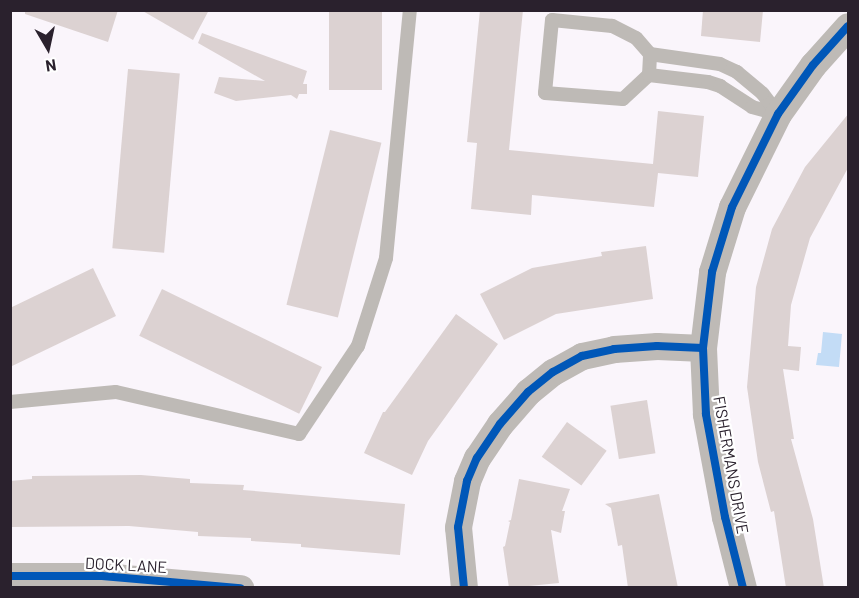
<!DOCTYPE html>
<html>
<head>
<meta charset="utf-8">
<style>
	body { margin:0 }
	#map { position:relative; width:859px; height:598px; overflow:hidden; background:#faf5fb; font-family:Barlow,sans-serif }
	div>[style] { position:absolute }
	.water>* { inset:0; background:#c3dcf6 }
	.building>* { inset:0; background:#dcd2d2; transform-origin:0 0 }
	.lane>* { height:14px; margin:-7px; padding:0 7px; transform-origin:7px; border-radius:7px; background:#bebab6 }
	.street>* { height:27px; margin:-13.5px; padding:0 13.5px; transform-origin:13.5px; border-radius:13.5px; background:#bebab6 }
	.cycleway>* { height:8px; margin:-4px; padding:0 4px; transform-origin:4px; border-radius:4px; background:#0057b8 }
	span { translate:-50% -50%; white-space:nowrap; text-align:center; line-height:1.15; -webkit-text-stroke:4.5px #fff; paint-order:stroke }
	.street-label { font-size:16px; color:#2a212d }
	.frame { position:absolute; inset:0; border:12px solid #2a212d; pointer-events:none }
	.north { position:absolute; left:18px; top:18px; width:60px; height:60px; -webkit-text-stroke:4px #fff; paint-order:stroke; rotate:171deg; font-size:16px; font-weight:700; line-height:24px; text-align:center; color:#2a212d }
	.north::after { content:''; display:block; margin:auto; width:21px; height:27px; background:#2a212d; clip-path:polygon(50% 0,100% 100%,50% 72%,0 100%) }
</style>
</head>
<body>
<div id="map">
	<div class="water">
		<i style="clip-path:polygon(823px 332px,842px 334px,839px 367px,816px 365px,818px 353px,821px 353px)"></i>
	</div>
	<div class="building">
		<i style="clip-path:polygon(25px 10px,118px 10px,108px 42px,25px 14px)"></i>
		<i style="clip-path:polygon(141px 10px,209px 10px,193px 40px)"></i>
		<i style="left:329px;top:10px;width:53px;height:80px"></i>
		<i style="clip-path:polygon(480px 10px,523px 10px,509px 150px,653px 164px,658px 111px,704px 116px,698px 177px,658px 173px,654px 207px,532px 195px,531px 215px,471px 209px,477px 143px,467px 142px)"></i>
		<i style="clip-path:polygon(703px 10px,763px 10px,760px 42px,701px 36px)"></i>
		<i style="clip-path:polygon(202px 33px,307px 71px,303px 84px,307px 84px,307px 94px,299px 94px,297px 99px,291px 95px,236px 101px,214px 93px,219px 77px,265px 81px,198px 43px)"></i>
		<i style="left:128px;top:69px;width:52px;height:180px;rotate:5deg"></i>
		<i style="clip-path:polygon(849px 113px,849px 166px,810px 238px,791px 305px,788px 346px,801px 347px,799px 371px,783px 369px,794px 439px,791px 439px,813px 519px,824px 588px,786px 588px,774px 511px,771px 512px,758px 462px,747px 387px,756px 287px,772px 229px,805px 167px)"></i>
		<i style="left:330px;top:130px;width:53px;height:180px;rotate:14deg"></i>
		<i style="clip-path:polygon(646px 246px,653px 299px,556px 314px,504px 340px,480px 294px,532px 268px,602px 256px,601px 252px)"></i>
		<i style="clip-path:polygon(93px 268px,116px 316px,10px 367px,10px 308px)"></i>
		<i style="left:162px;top:289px;width:178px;height:52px;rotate:26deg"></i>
		<i style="clip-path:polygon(456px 314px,498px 344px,428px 441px,412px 475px,364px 453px,383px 412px,385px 412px)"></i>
		<i style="left:647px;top:400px;width:54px;height:37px;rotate:81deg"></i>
		<i style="left:567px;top:422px;width:49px;height:43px;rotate:36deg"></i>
		<i style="clip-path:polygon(141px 475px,190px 479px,190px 483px,244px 485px,243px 490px,405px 504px,400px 555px,301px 547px,301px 544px,251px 541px,251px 538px,198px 536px,198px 532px,129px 526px,10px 527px,10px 481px,32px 479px,32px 476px)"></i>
		<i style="clip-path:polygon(519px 479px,570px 489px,562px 511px,565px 511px,561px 533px,551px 530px,559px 583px,509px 588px,503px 547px,505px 546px,510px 522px,508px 521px,511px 520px)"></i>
		<i style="clip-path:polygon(659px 494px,678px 588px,628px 588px,622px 545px,618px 546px,611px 508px,605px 504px)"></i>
	</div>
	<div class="lane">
		<i style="left:649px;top:75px;width:21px;rotate:-87deg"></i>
		<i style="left:650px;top:54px;width:21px;rotate:-131deg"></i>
		<i style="left:636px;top:38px;width:27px;rotate:-153deg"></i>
		<i style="left:612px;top:26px;width:60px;rotate:-174.3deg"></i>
		<i style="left:552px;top:20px;width:73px;rotate:95.5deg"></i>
		<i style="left:545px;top:93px;width:78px;rotate:4.4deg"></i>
		<i style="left:623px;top:99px;width:35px;rotate:-43deg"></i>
		<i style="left:649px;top:75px;width:59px;rotate:6.8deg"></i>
		<i style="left:708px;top:82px;width:13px;rotate:18deg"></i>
		<i style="left:720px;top:86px;width:38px;rotate:33deg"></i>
		<i style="left:752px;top:107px;width:27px;rotate:15deg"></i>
		<i style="left:778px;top:114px;width:26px;rotate:-127deg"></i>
		<i style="left:762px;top:93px;width:33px;rotate:-140deg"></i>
		<i style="left:737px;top:72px;width:19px;rotate:-155deg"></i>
		<i style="left:720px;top:64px;width:71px;rotate:-171.9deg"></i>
		<i style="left:10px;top:402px;width:106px;rotate:-5.4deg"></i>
		<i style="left:116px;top:392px;width:188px;rotate:12.9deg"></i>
		<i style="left:299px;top:434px;width:106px;rotate:-56.2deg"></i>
		<i style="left:358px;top:346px;width:92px;rotate:-72.3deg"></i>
		<i style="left:386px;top:258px;width:249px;rotate:-84.5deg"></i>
	</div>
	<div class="street">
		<i style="left:10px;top:576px;width:92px"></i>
		<i style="left:102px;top:576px;width:139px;rotate:5deg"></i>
		<i style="left:464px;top:588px;width:61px;rotate:-95.6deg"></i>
		<i style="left:458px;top:527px;width:47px;rotate:-78.9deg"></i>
		<i style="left:467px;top:481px;width:25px;rotate:-67deg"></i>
		<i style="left:477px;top:458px;width:41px;rotate:-55.9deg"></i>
		<i style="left:500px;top:424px;width:43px;rotate:-48.8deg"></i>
		<i style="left:528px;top:392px;width:32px;rotate:-39deg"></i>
		<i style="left:553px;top:372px;width:33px;rotate:-29deg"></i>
		<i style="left:582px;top:356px;width:33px;rotate:-12deg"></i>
		<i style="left:614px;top:349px;width:43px;rotate:-4deg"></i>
		<i style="left:657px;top:346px;width:46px;rotate:2.5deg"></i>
		<i style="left:743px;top:588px;width:73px;rotate:-104.2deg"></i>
		<i style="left:725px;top:517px;width:105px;rotate:-100.5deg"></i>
		<i style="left:706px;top:414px;width:66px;rotate:-92.6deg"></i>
		<i style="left:703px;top:348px;width:77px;rotate:-83.2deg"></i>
		<i style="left:712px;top:272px;width:68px;rotate:-72.9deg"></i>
		<i style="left:732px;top:207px;width:104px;rotate:-63.7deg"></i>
		<i style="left:778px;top:114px;width:60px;rotate:-54.5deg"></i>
		<i style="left:813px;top:65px;width:52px;rotate:-48.1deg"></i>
	</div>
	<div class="cycleway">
		<i style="left:10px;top:576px;width:92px"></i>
		<i style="left:102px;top:576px;width:139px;rotate:5deg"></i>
		<i style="left:464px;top:588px;width:61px;rotate:-95.6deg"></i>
		<i style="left:458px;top:527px;width:47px;rotate:-78.9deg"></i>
		<i style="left:467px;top:481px;width:25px;rotate:-67deg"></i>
		<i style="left:477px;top:458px;width:41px;rotate:-55.9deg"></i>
		<i style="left:500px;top:424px;width:43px;rotate:-48.8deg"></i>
		<i style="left:528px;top:392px;width:32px;rotate:-39deg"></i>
		<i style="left:553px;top:372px;width:33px;rotate:-29deg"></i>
		<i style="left:582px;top:356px;width:33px;rotate:-12deg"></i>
		<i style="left:614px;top:349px;width:43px;rotate:-4deg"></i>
		<i style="left:657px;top:346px;width:46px;rotate:2.5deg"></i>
		<i style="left:743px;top:588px;width:73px;rotate:-104.2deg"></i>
		<i style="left:725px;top:517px;width:105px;rotate:-100.5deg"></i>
		<i style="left:706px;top:414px;width:66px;rotate:-92.6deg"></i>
		<i style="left:703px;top:348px;width:77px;rotate:-83.2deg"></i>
		<i style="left:712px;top:272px;width:68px;rotate:-72.9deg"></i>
		<i style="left:732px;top:207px;width:104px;rotate:-63.7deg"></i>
		<i style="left:778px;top:114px;width:60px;rotate:-54.5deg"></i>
		<i style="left:813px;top:65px;width:52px;rotate:-48.1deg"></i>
	</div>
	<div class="street-label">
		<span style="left:731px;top:465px;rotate:80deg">FISHERMANS DRIVE</span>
		<span style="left:126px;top:565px;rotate:3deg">DOCK LANE</span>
	</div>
	<div class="frame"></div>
	<div class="north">N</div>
</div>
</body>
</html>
